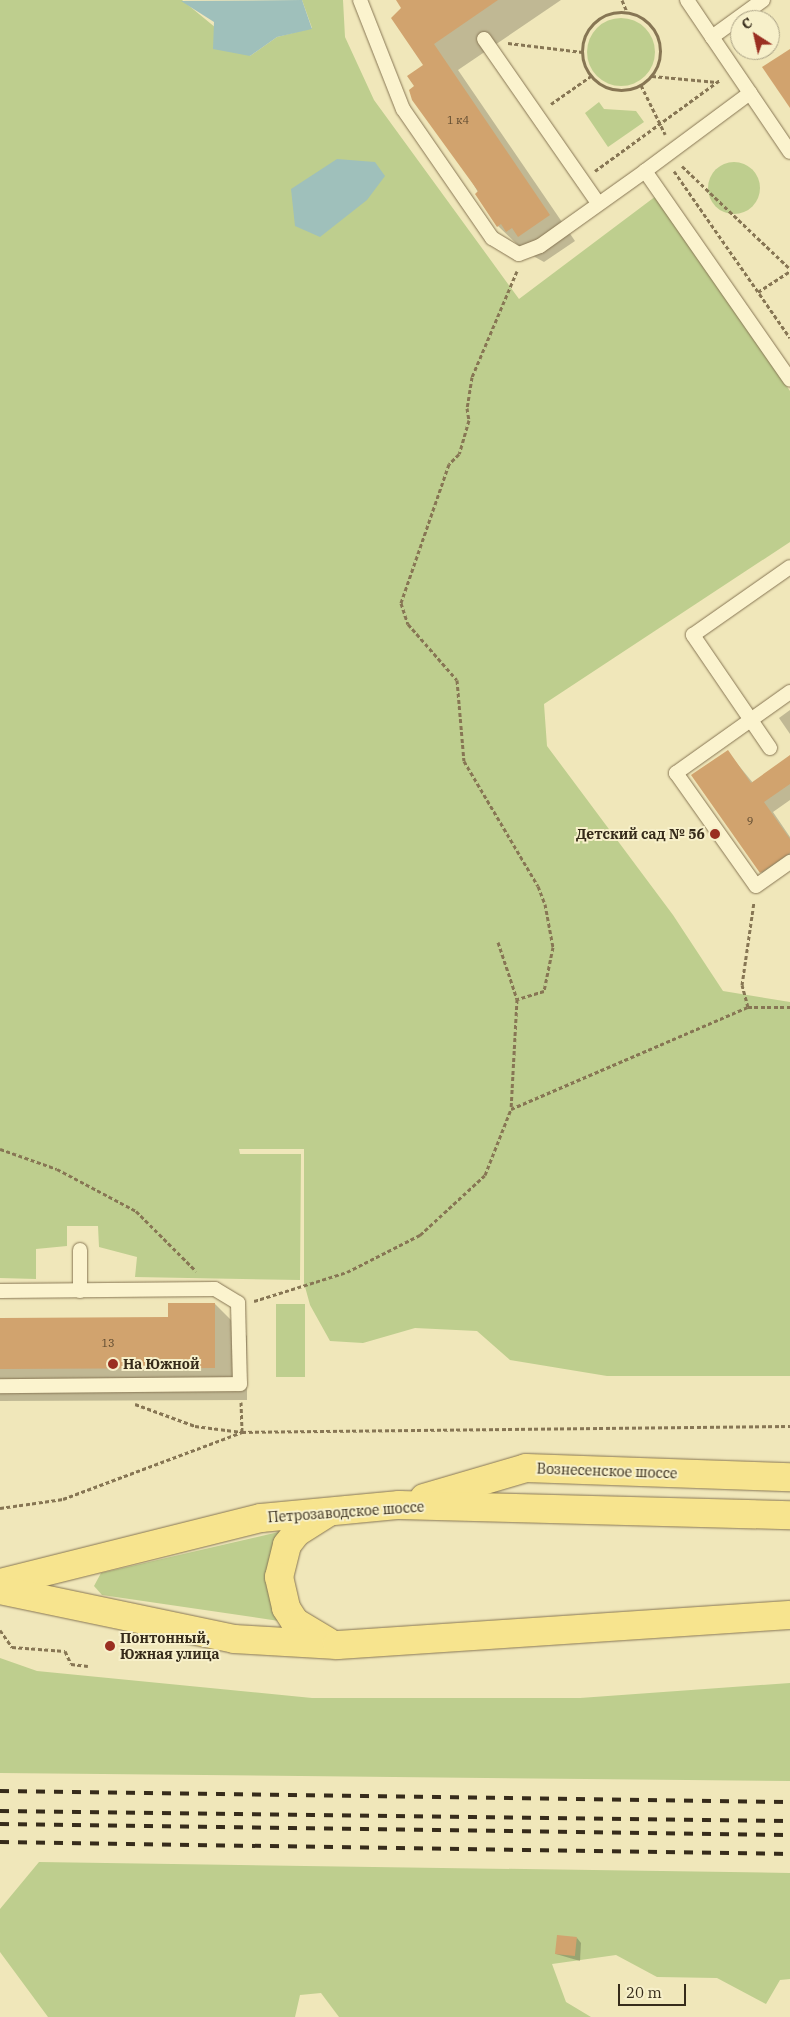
<!DOCTYPE html>
<html>
<head>
<meta charset="utf-8">
<style>
	body { margin:0 }
	#map { position:relative; width:790px; height:2017px; overflow:hidden; background:#f0e7ba; font-family:"IBM Plex Serif",serif }
	div>[style] { position:absolute }
	.green>* { inset:0; background:#bece8e; transform-origin:0 0 }
	.round { border-radius:50% }
	.water>* { inset:0; background:#9fc0bb }
	.shadow>* { inset:0; background:#0003 }
	.building>* { inset:0; background:#d1a36e; transform-origin:0 0 }
	.path>* { height:3px; margin-top:-1.5px; transform-origin:0; background:repeating-linear-gradient(90deg,#877654 0 4px,transparent 0 6.5px) }
	.path>.ring { margin:-1.5px; padding:0; box-sizing:content-box; background:none; border:3px solid #877654; border-radius:50% }
	.roads { filter:drop-shadow(0 0 1px #877654) drop-shadow(0 0 1px #877654) }
	.service>* { height:14px; margin:-7px; padding:0 7px; transform-origin:7px; border-radius:7px; background:#fbf3ce }
	.primary>* { height:28px; margin:-14px; padding:0 14px; transform-origin:14px; border-radius:14px; background:#f7e48e }
	.rail>* { height:4px; margin-top:-2px; transform-origin:0; background:repeating-linear-gradient(90deg,#362b1a 0 9px,transparent 0 18px) }
	.dots>* { width:14px; height:14px; translate:-50% -50%; box-sizing:border-box; border:2px solid #f7f0ca; border-radius:50% }
	span { translate:-50% -50%; white-space:nowrap; text-align:center; line-height:1.15; -webkit-text-stroke:4px #f7f0ca; paint-order:stroke }
	.number-label { font-size:11px; color:#5d492f }
	.number-label span { -webkit-text-stroke-width:0 }
	.poi-label { font-size:14px; color:#362b1a; font-weight:700 }
	.right { translate:-100% -50%; text-align:right }
	.left { translate:0 -50%; text-align:left }
	.street-label { font-size:14px; color:#362b1a }
	.north { position:absolute; left:730px; top:10px; width:50px; height:50px; box-sizing:border-box; background:#f7f0ca; border:1px solid #aaa184; border-radius:50%; rotate:325deg; font-size:14px; font-weight:700; line-height:20px; text-align:center; color:#362b1a }
	.north::after { content:''; display:block; margin:auto; width:18px; height:22px; background:#9a2f21; clip-path:polygon(50% 0,100% 100%,50% 72%,0 100%) }
	.scale { position:absolute; left:618px; top:1984px; width:68px; height:22px; box-sizing:border-box; border:2px solid #362b1a; border-top:0; padding-left:6px; font-size:15px; line-height:18px; white-space:nowrap; color:#362b1a; -webkit-text-stroke:4px #f7f0ca; paint-order:stroke }
</style>
</head>
<body>
<div id="map">
	<div class="green">
		<i style="clip-path:polygon(0 0,182px 0,250px 56px,277px 37px,312px 28px,302px 0,343px 0,345px 37px,374px 100px,519px 299px,656px 196px,790px 391px,790px 542px,544px 704px,547px 746px,673px 915px,723px 991px,790px 1002px,790px 1376px,607px 1376px,510px 1360px,477px 1331px,415px 1328px,363px 1343px,330px 1341px,310px 1305px,304px 1283px,304px 1149px,239px 1149px,240px 1154px,301px 1154px,300px 1280px,135px 1277px,137px 1257px,99px 1247px,98px 1226px,67px 1226px,67px 1246px,36px 1249px,36px 1279px,0 1278px)"></i>
		<i class="round" style="left:587px;top:18px;width:68px;height:68px"></i>
		<i style="clip-path:polygon(599px 102px,604px 109px,636px 111px,644px 122px,608px 147px,585px 113px)"></i>
		<i class="round" style="left:708px;top:162px;width:52px;height:52px"></i>
		<i style="left:305px;top:1304px;width:73px;height:29px;rotate:90deg"></i>
		<i style="clip-path:polygon(283px 1531px,279px 1621px,102px 1595px,94px 1586px,101px 1573px)"></i>
		<i style="clip-path:polygon(0 1658px,37px 1671px,312px 1698px,580px 1698px,790px 1683px,790px 1781px,0 1773px)"></i>
		<i style="clip-path:polygon(39px 1862px,790px 1873px,790px 1979px,780px 1980px,766px 2004px,717px 1978px,657px 1977px,616px 1955px,552px 1964px,566px 2002px,591px 2017px,339px 2017px,321px 1993px,300px 1995px,295px 2017px,48px 2017px,0 1952px,0 1909px)"></i>
	</div>
	<div class="water">
		<i style="clip-path:polygon(302px 0,312px 29px,277px 37px,250px 56px,213px 49px,214px 22px,181px 1px)"></i>
		<i style="clip-path:polygon(337px 159px,375px 162px,385px 176px,367px 200px,320px 237px,295px 226px,291px 189px)"></i>
	</div>
	<div class="shadow">
		<i style="clip-path:polygon(402px 0,561px 0,458px 70px,575px 241px,544px 262px,524px 251px,498px 226px,416px 87px,425px 66px)"></i>
		<i style="clip-path:polygon(790px 710px,790px 734px,779px 718px)"></i>
		<i style="clip-path:polygon(727px 751px,753px 783px,790px 757px,790px 800px,773px 812px,790px 837px,790px 870px,770px 882px,761px 872px)"></i>
		<i style="clip-path:polygon(215px 1304px,247px 1336px,247px 1400px,0 1401px,0 1320px,169px 1319px)"></i>
		<i style="clip-path:polygon(577px 1938px,581px 1943px,580px 1961px,556px 1954px)"></i>
	</div>
	<div class="building">
		<i style="clip-path:polygon(396px 0,498px 0,434px 44px,550px 215px,518px 237px,512px 228px,506px 232px,501px 224px,497px 227px,475px 194px,478px 191px,412px 100px,409px 90px,414px 86px,407px 76px,423px 65px,391px 18px,401px 8px)"></i>
		<i style="clip-path:polygon(790px 49px,790px 108px,762px 67px)"></i>
		<i style="clip-path:polygon(728px 750px,751px 783px,790px 755px,790px 784px,764px 802px,790px 839px,790px 853px,760px 873px,691px 775px)"></i>
		<i style="clip-path:polygon(168px 1303px,215px 1303px,215px 1368px,0 1369px,0 1318px,168px 1317px)"></i>
		<i style="left:557px;top:1935px;width:20px;height:19px;rotate:6deg"></i>
	</div>
	<div class="path">
		<i style="left:622px;top:0;width:13px;rotate:67deg"></i>
		<i class="ring" style="left:582px;top:12px;width:75px;height:75px"></i>
		<i style="left:508px;top:43px;width:75px;rotate:6.9deg"></i>
		<i style="left:652px;top:76px;width:65px;rotate:5.3deg"></i>
		<i style="left:641px;top:85px;width:55px;rotate:63.9deg"></i>
		<i style="left:551px;top:104px;width:49px;rotate:-35deg"></i>
		<i style="left:682px;top:166px;width:149px;rotate:43.6deg"></i>
		<i style="left:595px;top:171px;width:155px;rotate:-36.1deg"></i>
		<i style="left:674px;top:171px;width:203px;rotate:55.2deg"></i>
		<i style="left:517px;top:271px;width:115px;rotate:113deg"></i>
		<i style="left:472px;top:377px;width:31px;rotate:99deg"></i>
		<i style="left:467px;top:408px;width:12px;rotate:81deg"></i>
		<i style="left:469px;top:420px;width:35px;rotate:106deg"></i>
		<i style="left:459px;top:454px;width:14px;rotate:135deg"></i>
		<i style="left:449px;top:464px;width:147px;rotate:109.1deg"></i>
		<i style="left:401px;top:603px;width:22px;rotate:72deg"></i>
		<i style="left:408px;top:624px;width:74px;rotate:48.8deg"></i>
		<i style="left:457px;top:680px;width:81px;rotate:85.1deg"></i>
		<i style="left:464px;top:761px;width:145px;rotate:59.4deg"></i>
		<i style="left:538px;top:886px;width:19px;rotate:69deg"></i>
		<i style="left:545px;top:904px;width:44px;rotate:79.5deg"></i>
		<i style="left:553px;top:947px;width:45px;rotate:101.6deg"></i>
		<i style="left:544px;top:991px;width:28px;rotate:163deg"></i>
		<i style="left:758px;top:292px;width:38px;rotate:-33deg"></i>
		<i style="left:498px;top:942px;width:60px;rotate:71.6deg"></i>
		<i style="left:517px;top:999px;width:110px;rotate:93.1deg"></i>
		<i style="left:748px;top:1007px;width:23px;rotate:-105deg"></i>
		<i style="left:742px;top:985px;width:84px;rotate:-81.8deg"></i>
		<i style="left:0;top:1149px;width:60px;rotate:19.3deg"></i>
		<i style="left:57px;top:1169px;width:89px;rotate:28deg"></i>
		<i style="left:136px;top:1211px;width:85px;rotate:45deg"></i>
		<i style="left:254px;top:1301px;width:97px;rotate:-17.3deg"></i>
		<i style="left:347px;top:1272px;width:82px;rotate:-26.9deg"></i>
		<i style="left:420px;top:1235px;width:88px;rotate:-42.7deg"></i>
		<i style="left:485px;top:1175px;width:71px;rotate:-68.5deg"></i>
		<i style="left:511px;top:1109px;width:258px;rotate:-23.3deg"></i>
		<i style="left:748px;top:1007px;width:42px"></i>
		<i style="left:241px;top:1402px;width:30px;rotate:88deg"></i>
		<i style="left:135px;top:1404px;width:64px;rotate:20.1deg"></i>
		<i style="left:195px;top:1426px;width:47px;rotate:7.3deg"></i>
		<i style="left:242px;top:1432px;width:548px;rotate:-0.63deg"></i>
		<i style="left:0;top:1508px;width:64px;rotate:-8.1deg"></i>
		<i style="left:63px;top:1499px;width:191px;rotate:-20.5deg"></i>
		<i style="left:0;top:1630px;width:21px;rotate:55deg"></i>
		<i style="left:12px;top:1647px;width:53px;rotate:4.3deg"></i>
		<i style="left:65px;top:1651px;width:14px;rotate:65deg"></i>
		<i style="left:71px;top:1664px;width:17px;rotate:7deg"></i>
	</div>
	<div class="roads">
		<div class="service">
			<i style="left:360px;top:0;width:117px;rotate:68.5deg"></i>
			<i style="left:403px;top:109px;width:157px;rotate:55.4deg"></i>
			<i style="left:492px;top:238px;width:31px;rotate:31deg"></i>
			<i style="left:519px;top:254px;width:22px;rotate:-21deg"></i>
			<i style="left:540px;top:246px;width:129px;rotate:-35.5deg"></i>
			<i style="left:687px;top:0;width:45px;rotate:56deg"></i>
			<i style="left:763px;top:0;width:63px;rotate:144deg"></i>
			<i style="left:712px;top:37px;width:68px;rotate:55.8deg"></i>
			<i style="left:750px;top:93px;width:131px;rotate:143.4deg"></i>
			<i style="left:645px;top:171px;width:254px;rotate:55.2deg"></i>
			<i style="left:484px;top:39px;width:200px;rotate:55.2deg"></i>
			<i style="left:750px;top:93px;width:71px;rotate:55.9deg"></i>
			<i style="left:790px;top:692px;width:140px;rotate:144.6deg"></i>
			<i style="left:676px;top:773px;width:138px;rotate:54.7deg"></i>
			<i style="left:756px;top:886px;width:42px;rotate:-35.2deg"></i>
			<i style="left:770px;top:748px;width:137px;rotate:-124.3deg"></i>
			<i style="left:693px;top:635px;width:118px;rotate:-35deg"></i>
			<i style="left:0;top:1291px;width:215px;rotate:-0.5deg"></i>
			<i style="left:215px;top:1289px;width:27px;rotate:31deg"></i>
			<i style="left:238px;top:1303px;width:81px;rotate:88.6deg"></i>
			<i style="left:240px;top:1384px;width:240px;rotate:179.5deg"></i>
			<i style="left:80px;top:1291px;width:41px;rotate:-90deg"></i>
		</div>
		<div class="primary">
			<i style="left:424px;top:1498px;width:106px;rotate:-16.4deg"></i>
			<i style="left:526px;top:1468px;width:264px;rotate:2deg"></i>
			<i style="left:326px;top:1514px;width:34px;rotate:148deg"></i>
			<i style="left:297px;top:1532px;width:16px;rotate:128deg"></i>
			<i style="left:287px;top:1545px;width:33px;rotate:104deg"></i>
			<i style="left:279px;top:1577px;width:32px;rotate:77deg"></i>
			<i style="left:286px;top:1608px;width:17px;rotate:57deg"></i>
			<i style="left:295px;top:1622px;width:39px;rotate:31deg"></i>
			<i style="left:0;top:1583px;width:269px;rotate:-14deg"></i>
			<i style="left:261px;top:1518px;width:139px;rotate:-5.4deg"></i>
			<i style="left:399px;top:1505px;width:391px;rotate:1.5deg"></i>
			<i style="left:0;top:1590px;width:239px;rotate:11.8deg"></i>
			<i style="left:234px;top:1639px;width:103px;rotate:3.3deg"></i>
			<i style="left:337px;top:1645px;width:454px;rotate:-3.8deg"></i>
		</div>
	</div>
	<div class="rail">
		<i style="left:0;top:1791px;width:790px;rotate:0.8deg"></i>
		<i style="left:0;top:1811px;width:790px;rotate:0.73deg"></i>
		<i style="left:0;top:1824px;width:790px;rotate:0.8deg"></i>
		<i style="left:0;top:1842px;width:790px;rotate:0.87deg"></i>
	</div>
	<div class="dots">
		<i style="left:715px;top:834px;background:#9a2f21"></i>
		<i style="left:113px;top:1364px;background:#9a2f21"></i>
		<i style="left:110px;top:1646px;background:#9a2f21"></i>
	</div>
	<div class="number-label">
		<span style="left:458px;top:120px">1 к4</span>
		<span style="left:750px;top:821px">9</span>
		<span style="left:108px;top:1343px">13</span>
	</div>
	<div class="poi-label">
		<span class="right" style="left:705px;top:834px">Детский сад № 56</span>
		<span class="left" style="left:123px;top:1364px">На Южной</span>
		<span class="left" style="left:120px;top:1646px">Понтонный,<br>Южная улица</span>
	</div>
	<div class="street-label">
		<span style="left:607px;top:1471px;rotate:2deg">Вознесенское шоссе</span>
		<span style="left:346px;top:1512px;rotate:-4deg">Петрозаводское шоссе</span>
	</div>
	<div class="north">С</div>
	<div class="scale">20 m</div>
</div>
</body>
</html>
